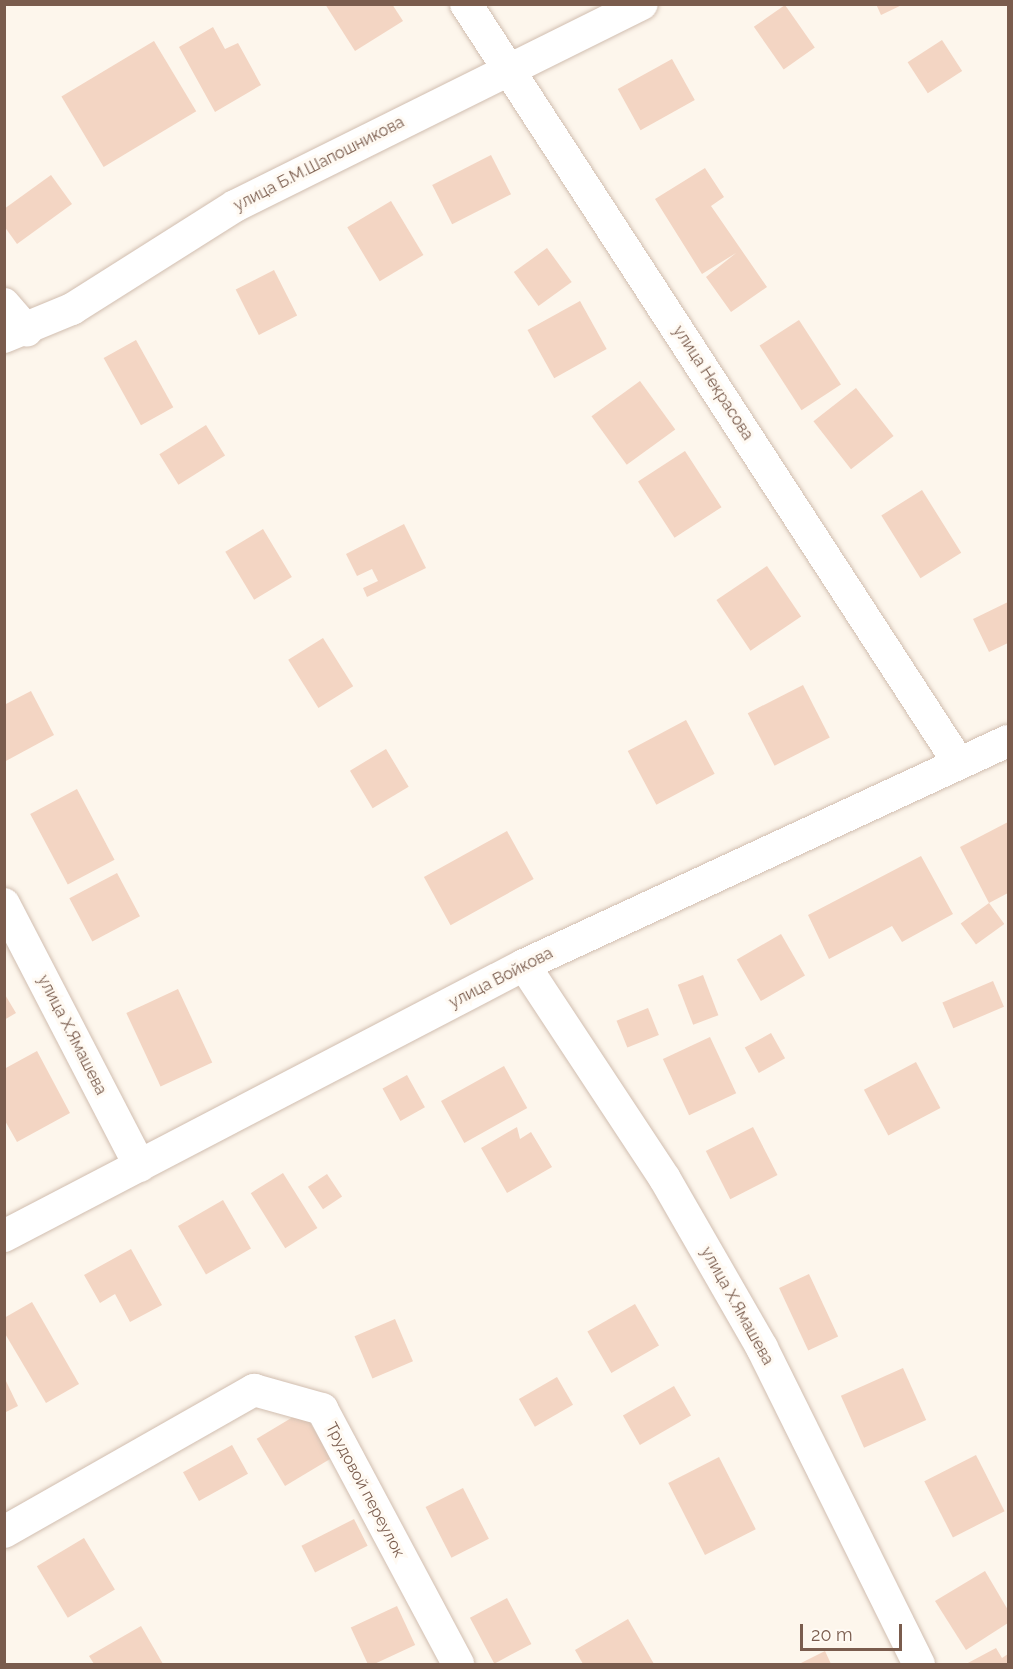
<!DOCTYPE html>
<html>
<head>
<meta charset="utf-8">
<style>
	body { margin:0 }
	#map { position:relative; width:1013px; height:1669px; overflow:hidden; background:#fdf6ec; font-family:Raleway,sans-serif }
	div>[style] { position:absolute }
	.building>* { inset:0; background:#f3d5c3; transform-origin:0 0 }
	.roads { filter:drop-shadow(0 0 2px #d1beb0) drop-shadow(0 0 2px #d1beb0) }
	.minor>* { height:32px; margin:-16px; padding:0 16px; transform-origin:16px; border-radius:16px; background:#fff }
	span { translate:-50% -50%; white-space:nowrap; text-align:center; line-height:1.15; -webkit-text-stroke:6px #fffaf3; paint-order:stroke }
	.street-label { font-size:16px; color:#7a5c4d }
	.frame { position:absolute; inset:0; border:6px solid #7a5c4d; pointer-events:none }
	.scale { position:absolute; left:800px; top:1624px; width:102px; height:27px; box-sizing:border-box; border:3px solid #7a5c4d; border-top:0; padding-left:8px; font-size:18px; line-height:21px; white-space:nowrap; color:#7a5c4d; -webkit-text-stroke:4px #fffaf3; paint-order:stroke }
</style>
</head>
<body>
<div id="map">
	<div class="building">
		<i style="clip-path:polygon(325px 4px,392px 4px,403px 21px,355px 51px)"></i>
		<i style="clip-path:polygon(876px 4px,904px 4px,881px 15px)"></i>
		<i style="left:785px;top:5px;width:52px;height:38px;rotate:55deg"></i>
		<i style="clip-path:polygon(213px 27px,225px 49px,238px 43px,261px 85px,215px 112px,179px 47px)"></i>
		<i style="left:942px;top:40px;width:37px;height:41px;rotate:57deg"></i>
		<i style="left:154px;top:41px;width:82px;height:108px;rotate:59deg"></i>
		<i style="left:672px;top:59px;width:47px;height:62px;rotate:61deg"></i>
		<i style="left:491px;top:155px;width:44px;height:66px;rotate:63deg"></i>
		<i style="clip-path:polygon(705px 168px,724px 197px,711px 206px,767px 287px,731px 312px,706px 277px,736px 253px,702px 274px,655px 199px)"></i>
		<i style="clip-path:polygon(51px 175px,72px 204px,17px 244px,4px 226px,4px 209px)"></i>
		<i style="left:391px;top:201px;width:63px;height:51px;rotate:59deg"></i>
		<i style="left:547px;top:248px;width:42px;height:41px;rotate:54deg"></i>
		<i style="left:274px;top:270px;width:51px;height:43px;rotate:63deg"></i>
		<i style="left:580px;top:301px;width:55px;height:60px;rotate:61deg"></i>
		<i style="left:799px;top:320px;width:77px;height:47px;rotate:57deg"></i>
		<i style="left:136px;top:340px;width:77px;height:37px;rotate:61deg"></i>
		<i style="left:640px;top:381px;width:60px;height:60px;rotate:54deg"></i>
		<i style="left:856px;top:388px;width:61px;height:54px;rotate:52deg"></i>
		<i style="left:206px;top:425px;width:36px;height:55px;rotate:58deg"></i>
		<i style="left:685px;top:451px;width:67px;height:56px;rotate:57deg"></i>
		<i style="left:922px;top:490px;width:74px;height:48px;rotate:58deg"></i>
		<i style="clip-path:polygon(404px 524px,426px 568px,367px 597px,363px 588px,378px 581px,372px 569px,357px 576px,346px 554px)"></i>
		<i style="left:263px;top:529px;width:56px;height:44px;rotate:59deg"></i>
		<i style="left:767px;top:566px;width:61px;height:61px;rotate:56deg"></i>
		<i style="clip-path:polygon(1008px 602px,1008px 643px,989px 652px,973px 619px)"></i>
		<i style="left:323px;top:638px;width:57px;height:41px;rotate:58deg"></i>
		<i style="left:803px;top:685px;width:59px;height:62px;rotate:63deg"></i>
		<i style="clip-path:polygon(31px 691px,54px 735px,4px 762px,4px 705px)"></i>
		<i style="left:686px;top:720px;width:61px;height:66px;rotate:62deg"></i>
		<i style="left:386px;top:749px;width:44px;height:42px;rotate:59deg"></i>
		<i style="left:77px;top:789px;width:80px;height:53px;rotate:62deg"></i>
		<i style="clip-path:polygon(1008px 822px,1008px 893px,989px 903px,960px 847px)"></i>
		<i style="left:507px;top:831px;width:55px;height:95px;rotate:61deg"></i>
		<i style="clip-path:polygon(921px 856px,953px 914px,902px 942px,892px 926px,829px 959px,808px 915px)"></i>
		<i style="left:117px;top:873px;width:49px;height:54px;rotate:62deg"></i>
		<i style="left:989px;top:903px;width:26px;height:35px;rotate:54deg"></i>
		<i style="left:781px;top:934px;width:48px;height:51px;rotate:60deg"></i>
		<i style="left:703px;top:975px;width:43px;height:27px;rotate:69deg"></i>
		<i style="left:993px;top:981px;width:28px;height:55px;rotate:67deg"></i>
		<i style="left:178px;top:989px;width:81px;height:57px;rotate:65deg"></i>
		<i style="clip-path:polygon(4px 993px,16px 1013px,4px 1020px)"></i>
		<i style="left:648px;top:1008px;width:29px;height:34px;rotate:68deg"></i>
		<i style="left:771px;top:1033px;width:29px;height:30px;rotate:61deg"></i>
		<i style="left:710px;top:1037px;width:62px;height:52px;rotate:65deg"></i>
		<i style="clip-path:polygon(37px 1051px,70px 1113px,17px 1142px,4px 1119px,4px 1069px)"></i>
		<i style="left:916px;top:1062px;width:52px;height:59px;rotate:62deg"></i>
		<i style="left:504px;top:1066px;width:48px;height:72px;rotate:61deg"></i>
		<i style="left:407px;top:1075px;width:37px;height:28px;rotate:61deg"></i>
		<i style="clip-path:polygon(517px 1127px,520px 1139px,531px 1132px,552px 1167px,507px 1193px,481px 1148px)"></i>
		<i style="left:753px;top:1127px;width:54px;height:53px;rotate:63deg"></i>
		<i style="left:283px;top:1173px;width:65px;height:38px;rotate:58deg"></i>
		<i style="left:327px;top:1174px;width:27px;height:23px;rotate:56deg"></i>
		<i style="left:223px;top:1200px;width:56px;height:52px;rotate:60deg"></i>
		<i style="clip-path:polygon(131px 1249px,162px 1305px,130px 1322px,115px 1294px,100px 1303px,84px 1275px)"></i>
		<i style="left:809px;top:1274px;width:69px;height:33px;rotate:65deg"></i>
		<i style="clip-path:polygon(32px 1302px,79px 1384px,46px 1403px,4px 1332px,4px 1318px)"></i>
		<i style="left:635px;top:1304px;width:48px;height:55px;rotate:60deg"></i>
		<i style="left:395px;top:1319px;width:46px;height:44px;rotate:67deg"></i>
		<i style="left:903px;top:1368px;width:57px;height:68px;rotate:66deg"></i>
		<i style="clip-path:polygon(4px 1377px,18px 1406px,4px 1413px)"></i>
		<i style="left:557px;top:1377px;width:32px;height:44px;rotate:60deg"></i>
		<i style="left:674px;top:1386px;width:34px;height:59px;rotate:60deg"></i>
		<i style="left:303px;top:1411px;width:55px;height:54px;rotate:59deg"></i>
		<i style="left:232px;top:1445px;width:33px;height:56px;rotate:61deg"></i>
		<i style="left:976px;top:1455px;width:63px;height:58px;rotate:63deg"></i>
		<i style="left:719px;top:1457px;width:81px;height:57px;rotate:63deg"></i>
		<i style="left:463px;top:1488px;width:57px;height:42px;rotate:63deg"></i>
		<i style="left:354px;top:1519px;width:30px;height:59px;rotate:63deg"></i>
		<i style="left:84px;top:1538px;width:60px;height:55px;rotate:59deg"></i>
		<i style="clip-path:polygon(985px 1571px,1008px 1610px,1008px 1623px,966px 1650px,935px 1601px)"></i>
		<i style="left:507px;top:1598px;width:52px;height:42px;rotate:62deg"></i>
		<i style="left:397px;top:1606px;width:43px;height:51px;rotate:65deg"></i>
		<i style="clip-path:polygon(628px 1619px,654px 1664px,583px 1664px,575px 1650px)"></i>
		<i style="clip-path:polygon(141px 1626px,163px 1664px,94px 1664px,89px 1656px)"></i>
		<i style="clip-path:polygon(996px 1648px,1002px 1658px,1008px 1654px,1008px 1664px,966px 1664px)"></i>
		<i style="clip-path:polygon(825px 1651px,831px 1664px,799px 1664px)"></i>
	</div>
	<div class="roads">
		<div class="minor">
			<i style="left:466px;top:4px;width:904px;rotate:57.01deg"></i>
			<i style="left:4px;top:304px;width:35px;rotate:49deg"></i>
			<i style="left:4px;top:337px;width:74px;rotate:-22.4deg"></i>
			<i style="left:72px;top:309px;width:193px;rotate:-32.3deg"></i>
			<i style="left:235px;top:206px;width:454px;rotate:-26.4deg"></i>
			<i style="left:4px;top:904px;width:295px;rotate:62.6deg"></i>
			<i style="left:524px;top:965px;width:256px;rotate:56.6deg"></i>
			<i style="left:665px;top:1179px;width:195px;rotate:60.1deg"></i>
			<i style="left:762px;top:1348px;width:353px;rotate:63.6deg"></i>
			<i style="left:4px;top:1236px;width:586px;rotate:-27.53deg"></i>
			<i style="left:524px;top:965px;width:533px;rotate:-24.84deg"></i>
			<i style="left:4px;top:1532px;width:288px;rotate:-29.6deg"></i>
			<i style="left:254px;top:1390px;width:71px;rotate:15.6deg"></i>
			<i style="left:322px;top:1409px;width:289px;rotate:61.9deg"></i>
		</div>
	</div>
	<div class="street-label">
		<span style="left:319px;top:164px;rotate:-27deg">улица Б.М.Шапошникова</span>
		<span style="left:713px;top:383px;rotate:57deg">улица Некрасова</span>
		<span style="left:501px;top:978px;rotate:-27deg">улица Войкова</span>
		<span style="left:72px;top:1035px;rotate:63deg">улица Х.Ямашева</span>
		<span style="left:737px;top:1306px;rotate:61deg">улица Х.Ямашева</span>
		<span style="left:365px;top:1490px;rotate:62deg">Трудовой переулок</span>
	</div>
	<div class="frame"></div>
	<div class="scale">20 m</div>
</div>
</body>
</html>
